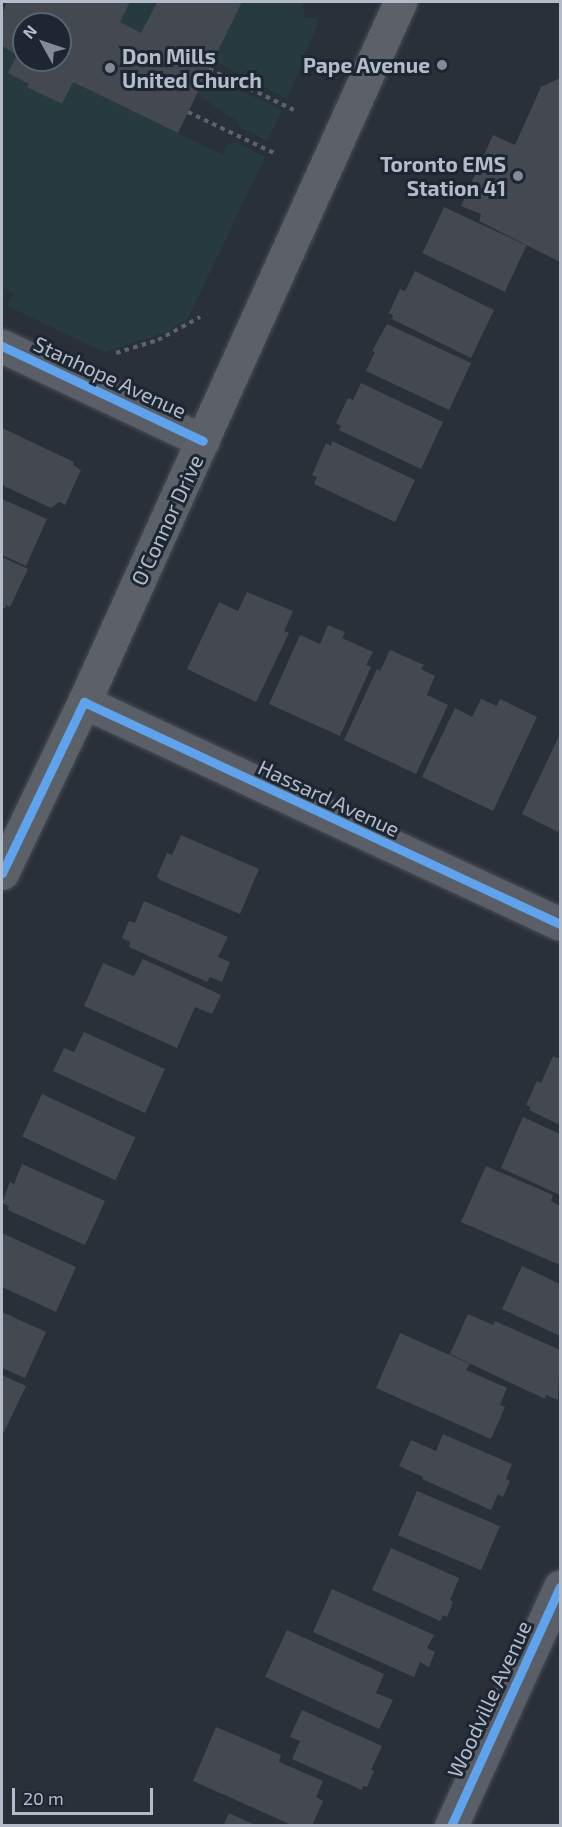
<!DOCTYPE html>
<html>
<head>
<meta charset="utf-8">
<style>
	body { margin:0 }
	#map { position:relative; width:562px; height:1827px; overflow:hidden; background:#2a3038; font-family:"Exo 2",sans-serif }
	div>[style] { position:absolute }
	.green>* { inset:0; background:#273a3e }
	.building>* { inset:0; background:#444950; transform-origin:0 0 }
	.path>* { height:4px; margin-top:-2px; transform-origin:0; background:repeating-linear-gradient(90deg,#5d636a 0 4.5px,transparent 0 9px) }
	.roads { filter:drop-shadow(0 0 2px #484c53) drop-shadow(0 0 2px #484c53) }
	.minor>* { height:33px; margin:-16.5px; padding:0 16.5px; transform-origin:16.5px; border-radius:16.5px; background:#5a5e66 }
	.major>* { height:33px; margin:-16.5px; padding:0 16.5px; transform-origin:16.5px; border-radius:16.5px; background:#5c6168 }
	.cycleway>* { height:9px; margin:-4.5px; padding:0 4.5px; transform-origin:4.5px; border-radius:4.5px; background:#60a3ed }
	.dots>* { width:16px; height:16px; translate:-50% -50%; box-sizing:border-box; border:3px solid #1d2633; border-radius:50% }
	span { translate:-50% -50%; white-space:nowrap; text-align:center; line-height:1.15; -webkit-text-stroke:6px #1d2633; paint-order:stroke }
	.poi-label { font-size:21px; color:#b4bcc9; font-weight:700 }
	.left { translate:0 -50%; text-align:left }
	.right { translate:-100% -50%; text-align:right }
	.street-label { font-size:21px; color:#b4bcc9 }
	.frame { position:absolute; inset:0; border:3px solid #b4bcc9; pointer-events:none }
	.north { position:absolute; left:12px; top:12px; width:60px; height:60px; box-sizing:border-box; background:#1d2633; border:2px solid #59626f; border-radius:50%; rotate:310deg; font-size:16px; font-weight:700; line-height:24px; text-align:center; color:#b4bcc9 }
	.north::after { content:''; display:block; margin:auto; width:21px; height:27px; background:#848b96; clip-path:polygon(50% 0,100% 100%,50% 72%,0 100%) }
	.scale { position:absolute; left:12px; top:1788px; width:141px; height:27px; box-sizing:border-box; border:3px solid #b4bcc9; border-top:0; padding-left:8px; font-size:18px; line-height:21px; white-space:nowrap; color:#b4bcc9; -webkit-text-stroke:4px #1d2633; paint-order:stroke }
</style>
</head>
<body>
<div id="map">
	<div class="green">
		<i style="clip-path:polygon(130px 2px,157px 2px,141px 33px,120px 22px)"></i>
		<i style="clip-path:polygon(242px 2px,308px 2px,302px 6px,306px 18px,316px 18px,318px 23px,287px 99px,214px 61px)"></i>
		<i style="clip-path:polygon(2px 46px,17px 55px,8px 73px,29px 84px,28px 86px,73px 82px,223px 155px,229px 143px,239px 143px,265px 157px,187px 320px,164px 333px,104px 352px,7px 306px,14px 293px,2px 287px)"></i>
		<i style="clip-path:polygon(206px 74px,282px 110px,267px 141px,242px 128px,237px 121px,197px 94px)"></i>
	</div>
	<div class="building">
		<i style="clip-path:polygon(evenodd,7px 2px,130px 2px,120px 22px,141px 33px,157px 2px,242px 2px,178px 133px,73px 82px,62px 104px,27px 87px,29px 84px,8px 73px,17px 55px,2px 46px,2px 13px,7px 2px,24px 24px,60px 24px,60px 60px,24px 60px,24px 24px)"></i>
		<i style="clip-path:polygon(560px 78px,560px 262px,479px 221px,481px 214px,461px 206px,493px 135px,515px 145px,541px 87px)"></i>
		<i style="left:444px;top:207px;width:91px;height:51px;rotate:25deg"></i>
		<i style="clip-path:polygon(415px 271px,494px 310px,471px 358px,392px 319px,393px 315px,389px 313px,400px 289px,405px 291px)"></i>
		<i style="clip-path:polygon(387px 324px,471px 363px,449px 410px,366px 371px,375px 352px,372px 351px)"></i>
		<i style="clip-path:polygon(361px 383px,443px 422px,421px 469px,339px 430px,341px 426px,336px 423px,348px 398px,353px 400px)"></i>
		<i style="clip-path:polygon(2px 428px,74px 462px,73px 465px,81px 470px,65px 505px,59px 502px,51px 508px,2px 485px)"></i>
		<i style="clip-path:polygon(332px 441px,415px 480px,395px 522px,314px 484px,317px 477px,312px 475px,326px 443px,331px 446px)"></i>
		<i style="clip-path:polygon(2px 499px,47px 519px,26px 566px,2px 555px)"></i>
		<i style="clip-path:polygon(2px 557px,28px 569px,10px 607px,6px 605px,5px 609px,2px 607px)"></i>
		<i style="clip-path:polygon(247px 592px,293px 611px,284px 631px,289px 633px,256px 702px,187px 669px,219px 602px,238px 611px)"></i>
		<i style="clip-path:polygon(328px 625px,345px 632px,342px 638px,373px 652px,366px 665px,371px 667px,340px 736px,269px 704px,300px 635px,320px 644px)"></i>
		<i style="clip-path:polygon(390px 650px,424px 665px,421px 669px,435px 676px,427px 695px,448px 705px,416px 774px,344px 740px,377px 669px,380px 671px)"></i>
		<i style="clip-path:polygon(481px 699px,497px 706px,500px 699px,537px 717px,493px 811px,422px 777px,455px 708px,472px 717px)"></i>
		<i style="clip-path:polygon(560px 734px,560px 826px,558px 832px,522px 814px)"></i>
		<i style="clip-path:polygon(181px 835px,259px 869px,240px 914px,160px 880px,157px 876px,167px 853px,172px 855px)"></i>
		<i style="clip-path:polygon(144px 901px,228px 937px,218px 957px,230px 962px,222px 982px,210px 977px,207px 982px,129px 947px,130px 942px,122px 938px,129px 921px,135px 923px)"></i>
		<i style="clip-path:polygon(143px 959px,221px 995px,212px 1014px,195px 1007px,177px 1048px,84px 1006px,103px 963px,134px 976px)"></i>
		<i style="clip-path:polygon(84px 1032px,165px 1069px,145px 1113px,53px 1071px,64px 1048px,74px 1052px)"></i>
		<i style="clip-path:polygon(553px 1056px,560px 1059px,560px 1125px,529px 1110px,531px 1107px,526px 1105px,537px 1081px,541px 1083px)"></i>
		<i style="left:42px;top:1094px;width:103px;height:47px;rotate:25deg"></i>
		<i style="clip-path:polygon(523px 1117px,560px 1134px,560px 1195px,501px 1168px)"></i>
		<i style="clip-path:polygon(22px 1164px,105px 1201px,85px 1245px,8px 1210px,9px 1206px,2px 1203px,10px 1182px,14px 1184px)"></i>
		<i style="clip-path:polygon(486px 1166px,553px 1195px,551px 1201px,560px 1206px,560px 1265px,461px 1222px)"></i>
		<i style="clip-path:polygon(2px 1233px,76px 1267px,56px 1312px,2px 1287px)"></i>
		<i style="clip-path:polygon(522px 1266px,560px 1284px,560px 1336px,502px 1309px)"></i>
		<i style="clip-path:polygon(2px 1312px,46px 1332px,25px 1378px,2px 1368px)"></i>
		<i style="clip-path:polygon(468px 1314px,493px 1325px,495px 1321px,560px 1350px,558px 1400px,546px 1395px,545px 1399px,450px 1354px)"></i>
		<i style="clip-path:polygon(400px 1333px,470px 1364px,466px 1370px,507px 1388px,500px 1405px,505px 1407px,491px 1439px,376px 1388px)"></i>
		<i style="clip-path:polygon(2px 1375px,26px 1386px,4px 1432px,2px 1431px)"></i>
		<i style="clip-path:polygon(443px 1434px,512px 1464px,506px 1479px,510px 1481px,503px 1497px,498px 1494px,491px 1510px,422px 1479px,423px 1477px,399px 1466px,411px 1440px,436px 1451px)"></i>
		<i style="left:417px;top:1491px;width:90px;height:48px;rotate:23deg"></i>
		<i style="clip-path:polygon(391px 1548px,459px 1578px,450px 1600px,453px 1602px,447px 1617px,443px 1615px,440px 1621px,372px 1590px)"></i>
		<i style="clip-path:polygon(332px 1589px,434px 1635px,427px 1648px,435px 1652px,429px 1667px,420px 1662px,414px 1677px,313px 1632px)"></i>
		<i style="clip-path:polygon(287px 1630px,384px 1674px,376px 1693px,393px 1700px,379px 1729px,265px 1677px)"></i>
		<i style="clip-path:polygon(302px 1710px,382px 1746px,371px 1770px,374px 1771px,367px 1787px,363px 1786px,362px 1790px,292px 1759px,300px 1741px,290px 1737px)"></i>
		<i style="clip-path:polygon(216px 1727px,281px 1755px,279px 1762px,323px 1781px,316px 1797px,323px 1801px,312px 1826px,294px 1826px,193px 1781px)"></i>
		<i style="clip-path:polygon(229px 1813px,257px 1826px,223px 1826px)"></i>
	</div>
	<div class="path">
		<i style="left:209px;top:69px;width:94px;rotate:25.8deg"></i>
		<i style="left:188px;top:112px;width:95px;rotate:25.5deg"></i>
		<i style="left:116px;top:353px;width:44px;rotate:-17.2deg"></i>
		<i style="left:158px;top:340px;width:48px;rotate:-28.7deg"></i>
	</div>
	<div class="roads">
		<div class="minor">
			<i style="left:2px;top:346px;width:222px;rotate:25.3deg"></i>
			<i style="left:84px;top:702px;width:525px;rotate:25deg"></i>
			<i style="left:451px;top:1826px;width:263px;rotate:-65.5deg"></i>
		</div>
		<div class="major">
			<i style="left:2px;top:873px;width:190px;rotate:-64.4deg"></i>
			<i style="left:84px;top:702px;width:768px;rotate:-65.7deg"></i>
		</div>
	</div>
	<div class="cycleway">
		<i style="left:2px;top:346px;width:222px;rotate:25.3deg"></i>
		<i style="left:2px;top:873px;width:190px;rotate:-64.4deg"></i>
		<i style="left:84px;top:702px;width:525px;rotate:25deg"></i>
		<i style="left:451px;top:1826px;width:263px;rotate:-65.5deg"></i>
	</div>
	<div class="dots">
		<i style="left:442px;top:65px;background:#848b96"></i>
		<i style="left:110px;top:68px;background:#848b96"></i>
		<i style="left:518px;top:176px;background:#848b96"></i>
	</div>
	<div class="poi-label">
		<span class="left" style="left:122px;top:68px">Don Mills<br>United Church</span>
		<span class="right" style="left:430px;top:65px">Pape Avenue</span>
		<span class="right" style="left:506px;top:176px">Toronto EMS<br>Station 41</span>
	</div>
	<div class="street-label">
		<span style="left:110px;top:377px;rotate:25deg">Stanhope Avenue</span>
		<span style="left:167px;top:520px;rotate:-65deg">O'Connor Drive</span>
		<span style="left:329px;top:798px;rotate:25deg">Hassard Avenue</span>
		<span style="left:489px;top:1699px;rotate:-65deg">Woodville Avenue</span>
	</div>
	<div class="frame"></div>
	<div class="north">N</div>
	<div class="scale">20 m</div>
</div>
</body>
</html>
